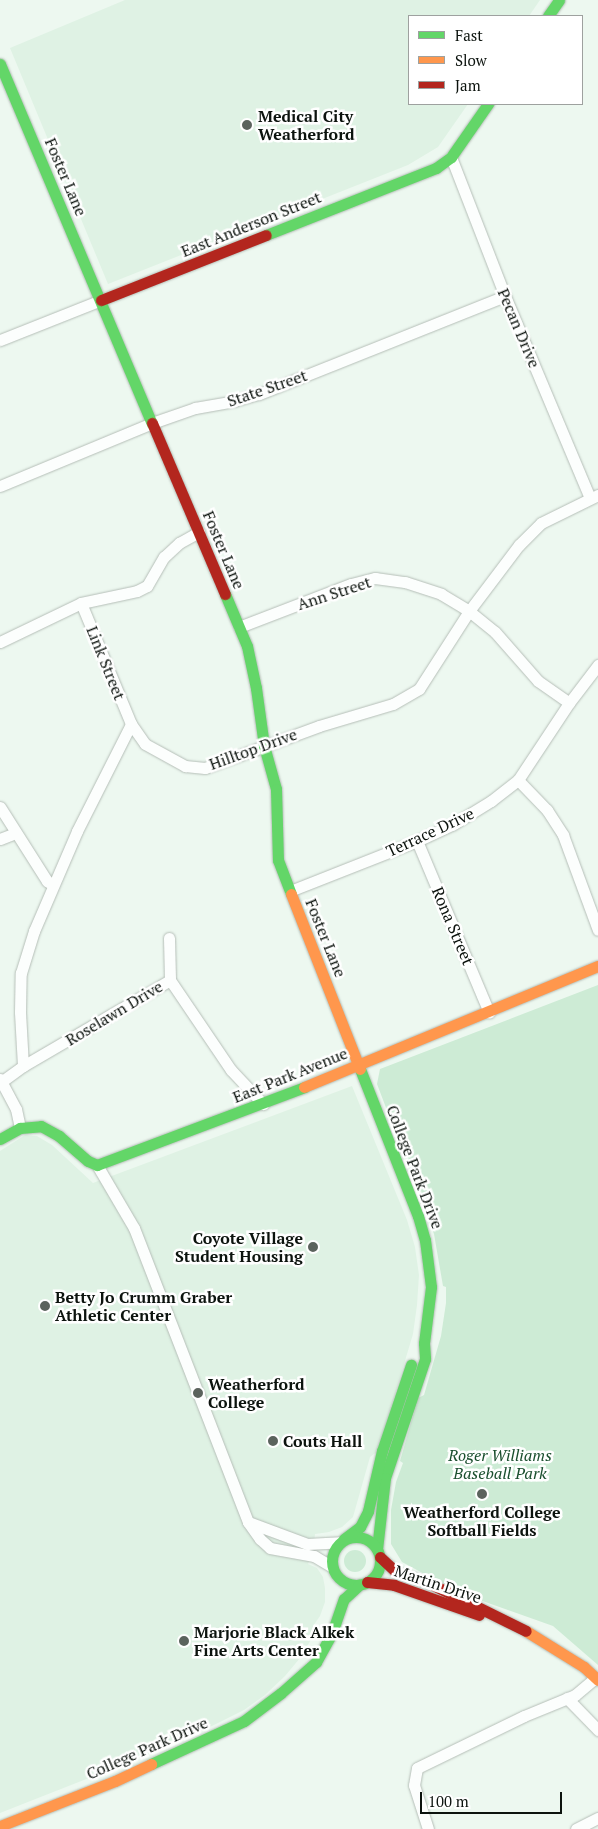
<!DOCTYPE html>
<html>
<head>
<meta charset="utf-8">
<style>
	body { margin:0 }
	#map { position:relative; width:598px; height:1829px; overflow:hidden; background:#edf8f0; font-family:"PT Serif",serif }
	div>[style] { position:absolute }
	.built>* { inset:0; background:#dff2e4 }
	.green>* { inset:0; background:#cdebd5 }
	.round { border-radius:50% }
	.roads { filter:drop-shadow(0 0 1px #b5beb7) drop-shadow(0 0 1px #b5beb7) }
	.street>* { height:11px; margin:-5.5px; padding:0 5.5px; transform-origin:5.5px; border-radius:5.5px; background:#fcfefd }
	.fast>* { height:11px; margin:-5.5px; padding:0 5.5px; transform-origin:5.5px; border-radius:5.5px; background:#63d668 }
	.fast>.ring { margin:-5.5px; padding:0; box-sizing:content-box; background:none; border:11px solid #63d668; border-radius:50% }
	.slow>* { height:11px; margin:-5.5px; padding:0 5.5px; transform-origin:5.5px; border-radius:5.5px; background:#ff974d }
	.jam>* { height:11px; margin:-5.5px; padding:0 5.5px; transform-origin:5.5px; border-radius:5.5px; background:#b3261e }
	.dots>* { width:14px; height:14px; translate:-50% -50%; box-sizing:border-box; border:2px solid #fff; border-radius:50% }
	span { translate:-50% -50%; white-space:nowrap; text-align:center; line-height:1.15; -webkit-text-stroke:5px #fff; paint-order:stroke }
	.poi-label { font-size:16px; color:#0c130e; font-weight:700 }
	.left { translate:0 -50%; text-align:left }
	.right { translate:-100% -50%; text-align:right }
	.street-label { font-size:16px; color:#0c130e }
	.park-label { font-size:16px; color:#1a4f2e; font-style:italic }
	.legend { position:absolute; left:408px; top:15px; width:175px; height:90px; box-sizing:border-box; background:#fff; border:1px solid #9ea19f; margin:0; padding:6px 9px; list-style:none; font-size:15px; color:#0c130e }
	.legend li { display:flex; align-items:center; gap:10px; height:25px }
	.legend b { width:25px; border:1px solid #9ea19f }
	.scale { position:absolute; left:420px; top:1792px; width:142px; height:22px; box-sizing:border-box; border:2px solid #0c130e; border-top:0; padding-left:6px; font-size:15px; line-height:18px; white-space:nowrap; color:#0c130e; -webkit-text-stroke:4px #fff; paint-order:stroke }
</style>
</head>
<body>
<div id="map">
	<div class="built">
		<i style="clip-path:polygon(125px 0,540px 0,529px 16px,409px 16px,409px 104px,468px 104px,438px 147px,408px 165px,108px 284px,10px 48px)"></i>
		<i style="clip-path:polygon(352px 1086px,407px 1220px,415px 1247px,419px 1275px,417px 1305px,413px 1334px,378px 1451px,370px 1457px,353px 1517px,342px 1527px,329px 1532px,315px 1534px,313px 1550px,308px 1564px,317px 1568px,323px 1577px,325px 1588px,325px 1602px,320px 1616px,313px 1626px,315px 1633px,300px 1658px,285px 1676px,265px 1695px,244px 1710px,212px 1726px,127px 1763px,0 1813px,0 1151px,25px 1135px,37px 1136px,52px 1145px,93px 1183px)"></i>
	</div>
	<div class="green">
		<i style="clip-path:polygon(598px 985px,598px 1665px,553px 1626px,460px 1593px,402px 1562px,391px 1544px,391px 1510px,396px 1482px,403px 1463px,400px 1461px,418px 1398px,424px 1395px,441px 1336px,446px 1303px,446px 1287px,443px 1286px,434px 1234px,377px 1084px,380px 1069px)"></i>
		<i class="round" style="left:344px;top:1550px;width:22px;height:22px"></i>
	</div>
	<div class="roads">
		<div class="street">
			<i style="left:451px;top:157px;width:149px;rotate:68.8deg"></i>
			<i style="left:505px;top:296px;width:219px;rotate:67.2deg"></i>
			<i style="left:0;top:340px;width:109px;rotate:-21.6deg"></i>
			<i style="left:0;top:486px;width:165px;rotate:-22.5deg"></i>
			<i style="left:152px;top:423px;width:46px;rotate:-19.2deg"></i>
			<i style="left:195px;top:408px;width:40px;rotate:-10deg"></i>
			<i style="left:234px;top:401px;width:26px;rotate:-16deg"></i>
			<i style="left:259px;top:394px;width:265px;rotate:-21.7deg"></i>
			<i style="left:81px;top:603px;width:131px;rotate:67.5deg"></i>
			<i style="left:239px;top:627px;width:120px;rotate:-21deg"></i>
			<i style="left:351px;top:584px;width:25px;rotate:-14deg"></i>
			<i style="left:375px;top:578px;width:30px;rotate:8deg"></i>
			<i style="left:405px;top:582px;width:38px;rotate:18deg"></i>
			<i style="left:441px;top:594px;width:33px;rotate:31deg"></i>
			<i style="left:469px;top:611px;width:33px;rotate:39deg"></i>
			<i style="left:495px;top:632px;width:65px;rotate:48.7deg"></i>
			<i style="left:538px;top:681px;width:38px;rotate:35deg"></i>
			<i style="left:0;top:642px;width:90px;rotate:-25.7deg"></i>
			<i style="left:81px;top:603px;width:57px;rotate:-12.1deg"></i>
			<i style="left:137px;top:591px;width:11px;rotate:-27deg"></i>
			<i style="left:147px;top:586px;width:34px;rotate:-60deg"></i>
			<i style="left:164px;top:557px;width:21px;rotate:-43deg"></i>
			<i style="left:179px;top:543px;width:23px;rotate:-29deg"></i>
			<i style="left:518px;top:780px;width:42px;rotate:46deg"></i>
			<i style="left:547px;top:810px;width:30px;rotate:57deg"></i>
			<i style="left:563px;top:835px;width:101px;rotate:69.8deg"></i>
			<i style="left:0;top:807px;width:88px;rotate:57.6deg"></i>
			<i style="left:47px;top:881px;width:7px;rotate:34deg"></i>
			<i style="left:0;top:839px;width:17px;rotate:-21deg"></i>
			<i style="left:417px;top:841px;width:186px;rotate:67.2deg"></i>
			<i style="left:290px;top:891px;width:136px;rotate:-21.5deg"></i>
			<i style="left:417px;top:841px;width:38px;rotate:-25deg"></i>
			<i style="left:452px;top:825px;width:46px;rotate:-31.6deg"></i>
			<i style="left:491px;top:801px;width:34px;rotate:-38deg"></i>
			<i style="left:518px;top:780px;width:92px;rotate:-56.5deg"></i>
			<i style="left:569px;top:703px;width:48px;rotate:-52.7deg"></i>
			<i style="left:169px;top:938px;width:42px;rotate:88.6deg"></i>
			<i style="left:23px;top:1066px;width:54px;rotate:-93.2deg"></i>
			<i style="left:20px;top:1012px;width:39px;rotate:-89deg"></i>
			<i style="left:21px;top:973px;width:44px;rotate:-72.8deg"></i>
			<i style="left:34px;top:931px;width:109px;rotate:-66.7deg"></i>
			<i style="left:77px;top:831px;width:120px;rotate:-63.2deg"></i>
			<i style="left:131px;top:724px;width:24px;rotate:55deg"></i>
			<i style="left:145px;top:744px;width:46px;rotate:28.8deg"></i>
			<i style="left:185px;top:766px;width:20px;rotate:6deg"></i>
			<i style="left:205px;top:768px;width:121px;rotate:-20.2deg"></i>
			<i style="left:319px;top:726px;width:77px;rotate:-16.6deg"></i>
			<i style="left:393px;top:704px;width:30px;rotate:-30deg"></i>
			<i style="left:419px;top:689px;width:93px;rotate:-57.3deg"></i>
			<i style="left:469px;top:611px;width:83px;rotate:-52.9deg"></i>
			<i style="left:519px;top:545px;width:31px;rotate:-45deg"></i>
			<i style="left:541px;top:523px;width:64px;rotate:-26.2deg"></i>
			<i style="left:0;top:1079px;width:34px;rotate:62deg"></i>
			<i style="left:16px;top:1109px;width:19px;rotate:78deg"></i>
			<i style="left:1px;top:1082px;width:27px;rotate:-36deg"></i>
			<i style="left:23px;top:1066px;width:170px;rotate:-30.3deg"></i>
			<i style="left:170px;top:980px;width:109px;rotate:55.9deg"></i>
			<i style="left:231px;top:1070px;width:47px;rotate:46.7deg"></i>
			<i style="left:97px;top:1165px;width:73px;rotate:59.6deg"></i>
			<i style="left:134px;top:1228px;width:315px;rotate:68.8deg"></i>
			<i style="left:248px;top:1522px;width:21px;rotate:55deg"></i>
			<i style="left:260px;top:1539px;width:13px;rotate:42deg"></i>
			<i style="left:270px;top:1548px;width:45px;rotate:10.3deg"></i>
			<i style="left:314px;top:1556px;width:21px;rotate:31deg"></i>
			<i style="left:248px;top:1522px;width:63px;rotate:20.4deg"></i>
			<i style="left:307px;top:1544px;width:33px;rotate:-3deg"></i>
			<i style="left:567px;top:1698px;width:45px;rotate:45.9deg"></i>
			<i style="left:428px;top:1829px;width:46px;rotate:-107.7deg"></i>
			<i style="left:414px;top:1785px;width:17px;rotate:-80deg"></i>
			<i style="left:417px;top:1768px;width:119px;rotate:-25.9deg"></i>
			<i style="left:524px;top:1716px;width:55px;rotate:-22.4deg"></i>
			<i style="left:575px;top:1695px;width:26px;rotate:-40deg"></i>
			<i style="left:576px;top:1829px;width:25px;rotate:-27deg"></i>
		</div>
		<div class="fast">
			<i style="left:548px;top:16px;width:19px;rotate:-55deg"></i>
			<i style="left:0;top:64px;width:390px;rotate:67.1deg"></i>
			<i style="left:266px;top:235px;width:183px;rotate:-21.5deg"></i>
			<i style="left:436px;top:168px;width:19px;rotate:-36deg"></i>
			<i style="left:451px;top:157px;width:65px;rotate:-55.1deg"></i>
			<i style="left:225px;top:594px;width:56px;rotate:67.1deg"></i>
			<i style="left:247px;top:646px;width:43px;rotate:77.9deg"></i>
			<i style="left:256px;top:688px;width:59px;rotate:82.1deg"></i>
			<i style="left:264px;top:746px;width:45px;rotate:74.4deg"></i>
			<i style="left:276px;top:789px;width:71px;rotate:88.4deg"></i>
			<i style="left:278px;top:860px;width:36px;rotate:69deg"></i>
			<i style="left:360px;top:1069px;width:158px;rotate:68.5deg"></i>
			<i style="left:418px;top:1216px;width:25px;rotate:74deg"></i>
			<i style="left:425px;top:1240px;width:47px;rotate:82.7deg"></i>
			<i style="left:431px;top:1287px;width:56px;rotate:97.1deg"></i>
			<i style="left:424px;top:1343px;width:16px;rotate:86deg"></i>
			<i style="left:425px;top:1359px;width:126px;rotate:108.6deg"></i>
			<i style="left:385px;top:1478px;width:71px;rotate:96.4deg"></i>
			<i style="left:0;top:1139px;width:23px;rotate:-29deg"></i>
			<i style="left:20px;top:1128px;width:21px;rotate:-5deg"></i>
			<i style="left:41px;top:1126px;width:21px;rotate:29deg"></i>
			<i style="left:59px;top:1136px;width:38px;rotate:41deg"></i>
			<i style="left:88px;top:1161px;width:10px;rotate:24deg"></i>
			<i style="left:97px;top:1165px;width:221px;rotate:-20.6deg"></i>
			<i class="ring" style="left:332px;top:1537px;width:37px;height:37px"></i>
			<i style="left:344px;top:1539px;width:20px;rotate:-37deg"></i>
			<i style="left:360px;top:1527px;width:18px;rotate:-63deg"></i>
			<i style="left:368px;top:1511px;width:62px;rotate:-76.9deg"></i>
			<i style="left:382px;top:1451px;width:91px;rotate:-71.4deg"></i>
			<i style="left:151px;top:1764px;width:102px;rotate:-24.8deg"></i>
			<i style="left:244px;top:1721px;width:46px;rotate:-37.1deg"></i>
			<i style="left:281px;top:1693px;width:47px;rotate:-41.5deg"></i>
			<i style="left:316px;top:1662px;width:33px;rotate:-61deg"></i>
			<i style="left:332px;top:1633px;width:36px;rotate:-71deg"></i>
			<i style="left:344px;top:1599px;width:21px;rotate:-43deg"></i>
		</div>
		<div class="slow">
			<i style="left:291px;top:894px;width:188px;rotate:68.5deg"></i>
			<i style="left:304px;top:1087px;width:318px;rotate:-22.4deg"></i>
			<i style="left:526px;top:1631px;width:68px;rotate:31.8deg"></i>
			<i style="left:584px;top:1667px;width:19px;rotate:43deg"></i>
			<i style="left:0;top:1826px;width:123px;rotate:-21.4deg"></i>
			<i style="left:115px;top:1781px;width:40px;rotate:-25deg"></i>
		</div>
		<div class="jam">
			<i style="left:101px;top:300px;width:177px;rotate:-21.5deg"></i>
			<i style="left:152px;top:423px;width:186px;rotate:66.9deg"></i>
			<i style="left:380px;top:1557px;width:22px;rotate:43deg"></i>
			<i style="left:396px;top:1572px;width:33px;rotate:18deg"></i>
			<i style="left:427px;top:1582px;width:110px;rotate:26.3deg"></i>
			<i style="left:367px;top:1582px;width:27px;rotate:6deg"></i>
			<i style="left:394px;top:1585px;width:90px;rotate:19.4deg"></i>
		</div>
	</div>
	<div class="dots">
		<i style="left:247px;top:125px;background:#5b635d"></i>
		<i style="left:313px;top:1247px;background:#5b635d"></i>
		<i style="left:45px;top:1306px;background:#5b635d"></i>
		<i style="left:198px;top:1393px;background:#5b635d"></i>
		<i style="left:273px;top:1441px;background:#5b635d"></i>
		<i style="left:482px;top:1494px;background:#5b635d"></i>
		<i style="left:184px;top:1641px;background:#5b635d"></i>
	</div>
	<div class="poi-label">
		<span class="left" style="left:258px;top:125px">Medical City<br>Weatherford</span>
		<span class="right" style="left:303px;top:1247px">Coyote Village<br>Student Housing</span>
		<span class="left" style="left:55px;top:1306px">Betty Jo Crumm Graber<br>Athletic Center</span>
		<span class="left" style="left:208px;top:1393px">Weatherford<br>College</span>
		<span class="left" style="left:283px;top:1441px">Couts Hall</span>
		<span style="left:482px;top:1521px">Weatherford College<br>Softball Fields</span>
		<span class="left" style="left:194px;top:1641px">Marjorie Black Alkek<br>Fine Arts Center</span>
	</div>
	<div class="street-label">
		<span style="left:66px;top:177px;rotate:67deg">Foster Lane</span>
		<span style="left:251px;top:224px;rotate:-22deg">East Anderson Street</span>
		<span style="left:519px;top:328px;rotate:67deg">Pecan Drive</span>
		<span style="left:267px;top:388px;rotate:-19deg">State Street</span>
		<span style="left:224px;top:550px;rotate:67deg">Foster Lane</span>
		<span style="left:334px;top:593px;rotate:-18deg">Ann Street</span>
		<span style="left:106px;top:663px;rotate:68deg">Link Street</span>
		<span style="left:253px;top:749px;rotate:-20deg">Hilltop Drive</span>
		<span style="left:430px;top:832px;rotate:-25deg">Terrace Drive</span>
		<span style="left:453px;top:926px;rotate:67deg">Rona Street</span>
		<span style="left:326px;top:938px;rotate:68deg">Foster Lane</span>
		<span style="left:114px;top:1013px;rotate:-31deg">Roselawn Drive</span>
		<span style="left:290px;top:1075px;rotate:-22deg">East Park Avenue</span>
		<span style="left:415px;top:1167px;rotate:69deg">College Park Drive</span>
		<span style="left:438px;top:1584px;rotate:18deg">Martin Drive</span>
		<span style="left:147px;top:1748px;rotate:-24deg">College Park Drive</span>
	</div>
	<div class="park-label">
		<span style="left:500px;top:1464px">Roger Williams<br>Baseball Park</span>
	</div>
	<ul class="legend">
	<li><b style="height:6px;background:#63d668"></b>Fast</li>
	<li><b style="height:6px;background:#ff974d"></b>Slow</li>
	<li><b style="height:6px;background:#b3261e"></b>Jam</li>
	</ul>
	<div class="scale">100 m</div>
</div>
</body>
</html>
